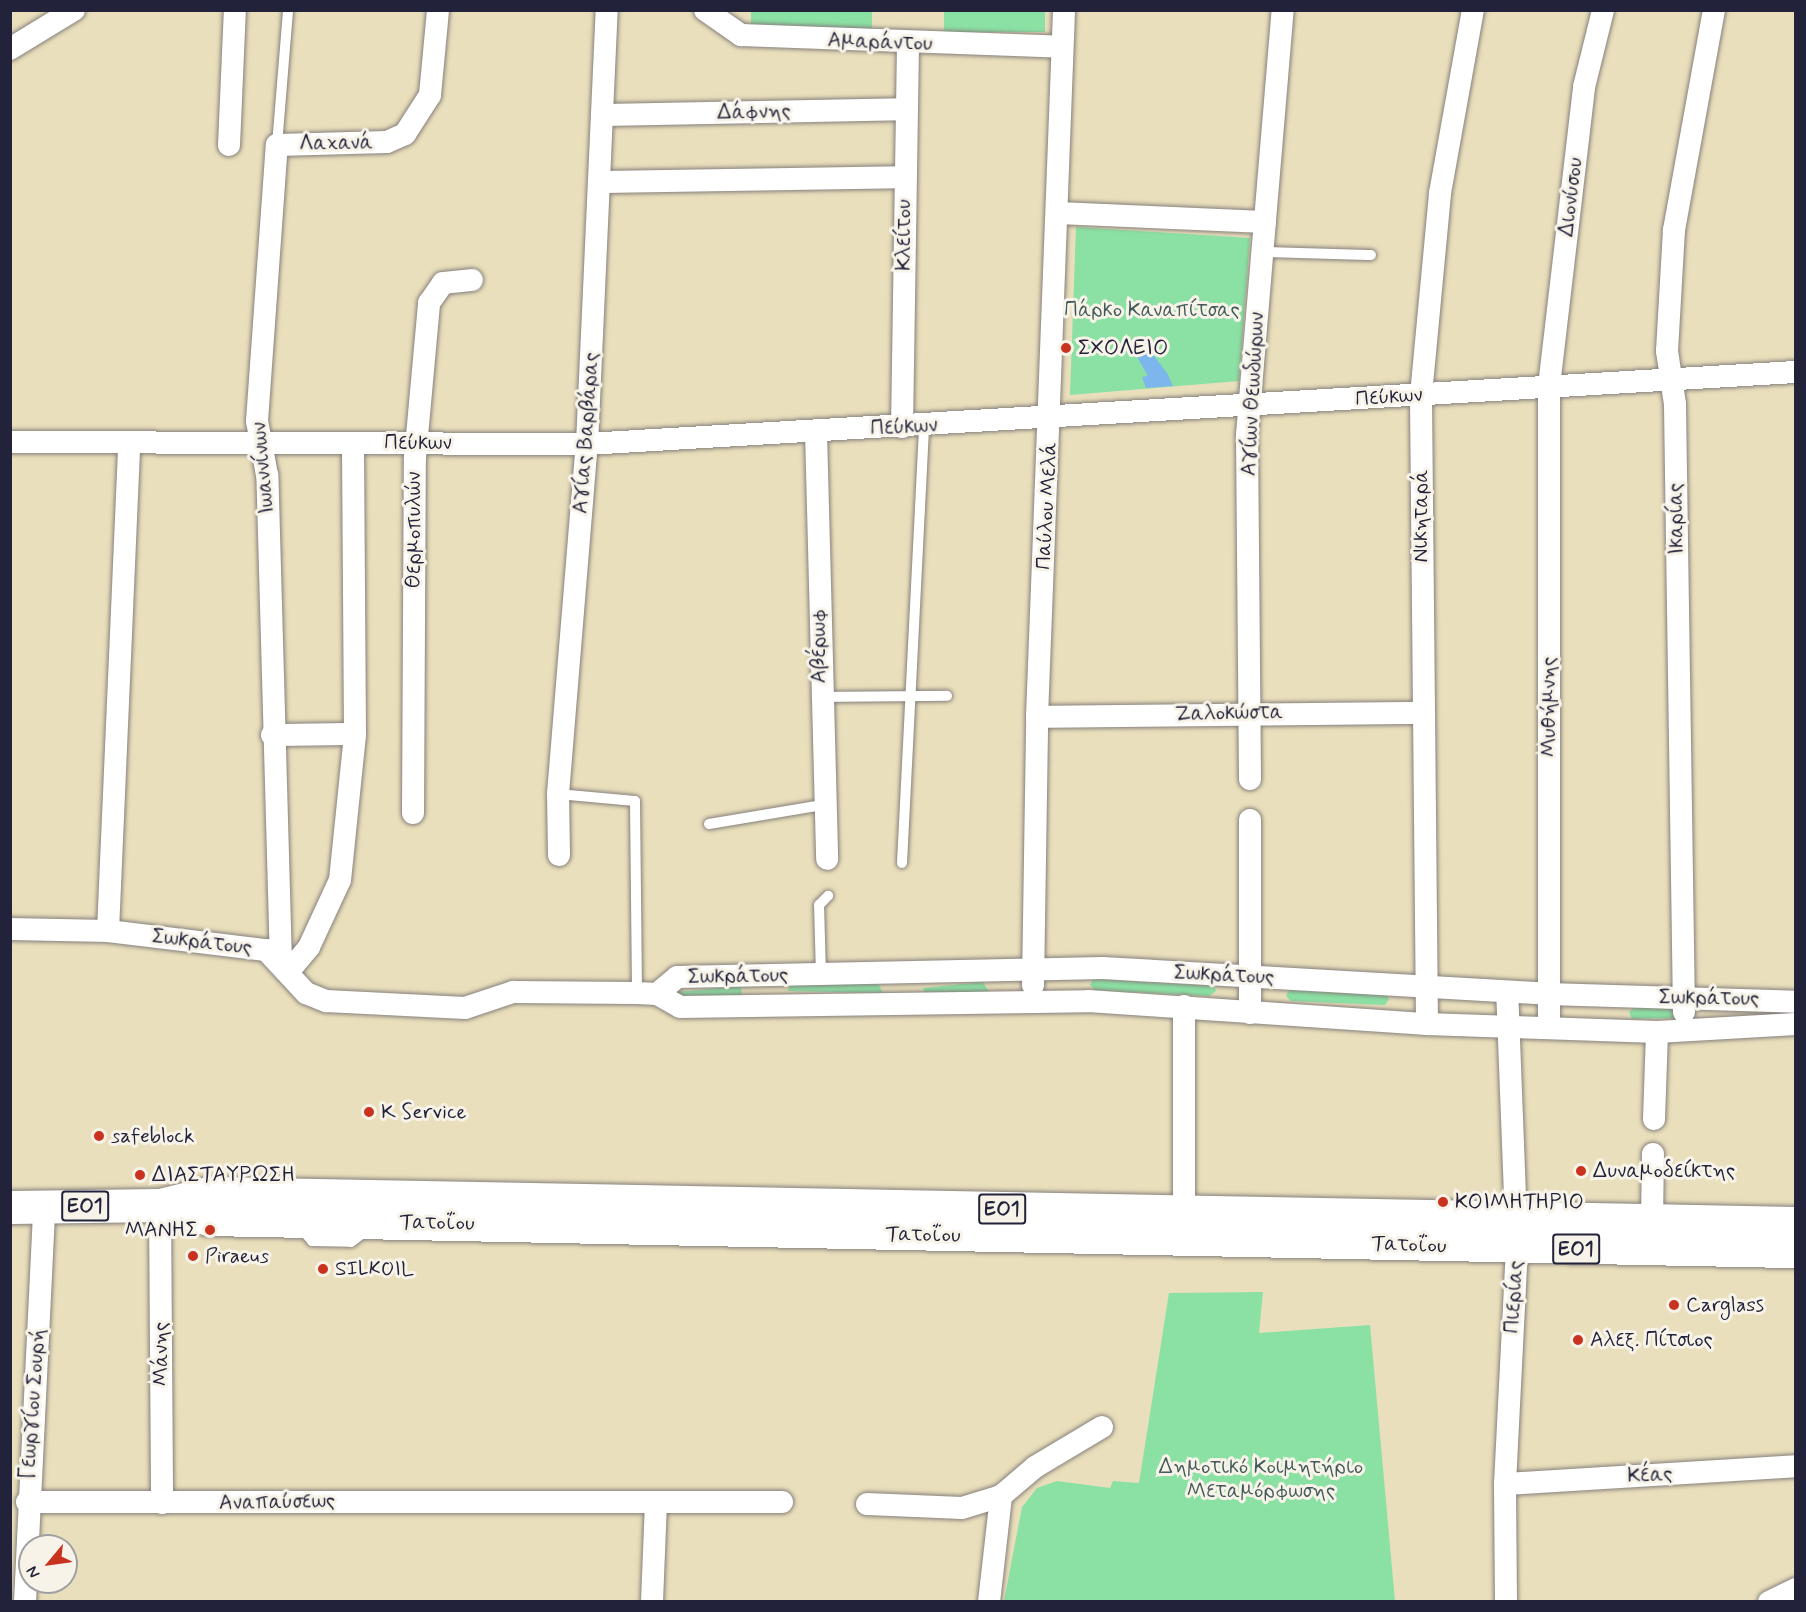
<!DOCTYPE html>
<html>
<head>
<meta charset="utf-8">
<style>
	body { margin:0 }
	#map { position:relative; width:1806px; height:1612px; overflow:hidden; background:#eadfbc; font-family:Mynerve,sans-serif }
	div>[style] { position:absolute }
	.green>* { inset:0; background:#8be1a4; transform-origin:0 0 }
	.water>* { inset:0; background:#7db5ed }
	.roads { filter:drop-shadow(0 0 2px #86807c) drop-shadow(0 0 2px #86807c) }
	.lane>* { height:10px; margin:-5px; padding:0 5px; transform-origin:5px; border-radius:5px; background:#fff }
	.street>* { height:22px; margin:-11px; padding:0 11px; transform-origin:11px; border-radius:11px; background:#fff }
	.primary>* { height:33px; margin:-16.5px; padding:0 16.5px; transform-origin:16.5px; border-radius:16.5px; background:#fff }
	.dots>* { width:16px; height:16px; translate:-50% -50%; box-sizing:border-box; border:3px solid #f7f3e8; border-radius:50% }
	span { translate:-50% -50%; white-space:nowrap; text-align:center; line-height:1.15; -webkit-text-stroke:6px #f7f3e8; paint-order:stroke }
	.shield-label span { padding:2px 4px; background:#f7f3e8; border:2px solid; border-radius:4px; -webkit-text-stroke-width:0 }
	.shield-label { font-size:20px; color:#22223b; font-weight:700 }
	.street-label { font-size:21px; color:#22223b }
	.park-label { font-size:21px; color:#425b5a }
	.poi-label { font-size:21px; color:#22223b }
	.left { translate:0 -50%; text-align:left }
	.right { translate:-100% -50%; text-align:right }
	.frame { position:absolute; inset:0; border:12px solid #22223b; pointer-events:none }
	.north { position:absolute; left:18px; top:1534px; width:60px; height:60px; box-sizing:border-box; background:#f7f3e8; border:2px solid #a29fa3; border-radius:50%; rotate:241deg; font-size:16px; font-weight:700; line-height:24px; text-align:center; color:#22223b }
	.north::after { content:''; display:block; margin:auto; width:21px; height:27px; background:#c8321e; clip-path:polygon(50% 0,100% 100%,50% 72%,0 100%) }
</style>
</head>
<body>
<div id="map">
	<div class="green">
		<i style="clip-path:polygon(751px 11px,872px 11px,872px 29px,751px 25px)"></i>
		<i style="left:944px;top:11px;width:101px;height:21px"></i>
		<i style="clip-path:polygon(1076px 227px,1250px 238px,1239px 381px,1070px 395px)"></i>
		<i style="clip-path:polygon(1093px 979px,1214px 986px,1216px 991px,1209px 996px,1095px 990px,1090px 985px)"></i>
		<i style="clip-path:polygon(983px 982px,989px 992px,926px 995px,923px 988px)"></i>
		<i style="clip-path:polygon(878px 983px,883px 993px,787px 991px,791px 985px)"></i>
		<i style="clip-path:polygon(741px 986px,742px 995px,682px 997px,677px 992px)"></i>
		<i style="clip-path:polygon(1289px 990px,1386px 995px,1389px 999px,1385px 1005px,1291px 1001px,1286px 996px)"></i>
		<i style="clip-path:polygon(1634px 1008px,1672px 1009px,1676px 1018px,1632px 1019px,1629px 1012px)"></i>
		<i style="clip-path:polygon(1263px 1292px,1259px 1333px,1370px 1325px,1395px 1601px,1004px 1601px,1022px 1507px,1037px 1488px,1057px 1481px,1110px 1488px,1113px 1481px,1139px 1483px,1169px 1293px)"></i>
	</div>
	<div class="water">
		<i style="clip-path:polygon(1147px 347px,1167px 373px,1173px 386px,1146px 388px,1142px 377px,1148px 376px,1136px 355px)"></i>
	</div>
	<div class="roads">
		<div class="lane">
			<i style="left:277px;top:145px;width:135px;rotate:-85.3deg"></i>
			<i style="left:1263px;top:252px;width:108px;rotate:1.6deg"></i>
			<i style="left:821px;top:697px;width:126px;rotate:-0.5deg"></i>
			<i style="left:558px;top:794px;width:77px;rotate:5.2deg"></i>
			<i style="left:635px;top:801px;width:192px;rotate:89.4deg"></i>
			<i style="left:709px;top:824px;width:115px;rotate:-9.5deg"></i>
			<i style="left:902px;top:863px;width:438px;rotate:-87.1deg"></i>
			<i style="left:821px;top:975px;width:70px;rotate:-91.6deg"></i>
			<i style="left:819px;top:905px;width:13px;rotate:-45deg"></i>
			<i style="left:300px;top:1227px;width:18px;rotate:49deg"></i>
			<i style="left:312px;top:1241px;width:39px;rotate:1deg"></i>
			<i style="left:351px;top:1242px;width:20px;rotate:-37deg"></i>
		</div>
		<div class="street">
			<i style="left:705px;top:10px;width:44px;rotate:34.8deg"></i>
			<i style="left:741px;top:35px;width:321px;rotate:2.1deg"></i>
			<i style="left:10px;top:49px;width:75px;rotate:-31.4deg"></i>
			<i style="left:602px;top:115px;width:303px;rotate:-1.1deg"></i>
			<i style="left:229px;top:145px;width:135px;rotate:-87.5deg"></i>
			<i style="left:599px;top:182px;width:306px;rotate:-0.9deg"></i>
			<i style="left:1058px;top:213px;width:207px;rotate:2.5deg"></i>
			<i style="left:902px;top:427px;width:384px;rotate:-89.1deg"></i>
			<i style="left:816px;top:432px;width:427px;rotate:88.5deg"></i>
			<i style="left:10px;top:442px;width:577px;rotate:0.2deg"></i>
			<i style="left:587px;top:444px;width:1211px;rotate:-3.41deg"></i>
			<i style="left:1037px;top:717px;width:383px;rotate:-0.6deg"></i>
			<i style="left:272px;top:735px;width:83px;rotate:-0.7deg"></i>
			<i style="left:1250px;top:779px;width:344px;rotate:-90.5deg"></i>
			<i style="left:1247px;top:435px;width:427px;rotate:-85.2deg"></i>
			<i style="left:413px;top:813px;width:355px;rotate:-89.7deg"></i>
			<i style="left:415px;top:458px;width:156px;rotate:-84.8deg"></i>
			<i style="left:429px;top:303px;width:24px;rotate:-55deg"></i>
			<i style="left:443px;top:283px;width:29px;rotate:-6deg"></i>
			<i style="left:559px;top:855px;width:61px;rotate:-90.9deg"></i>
			<i style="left:558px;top:794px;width:351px;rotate:-85.3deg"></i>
			<i style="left:587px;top:444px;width:434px;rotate:-87.4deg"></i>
			<i style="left:10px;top:929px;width:98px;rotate:1.2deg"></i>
			<i style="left:108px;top:931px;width:159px;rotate:6.9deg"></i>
			<i style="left:266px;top:950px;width:59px;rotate:47.1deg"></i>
			<i style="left:306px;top:993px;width:22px;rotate:22deg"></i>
			<i style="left:326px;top:1001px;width:139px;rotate:2.9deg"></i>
			<i style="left:465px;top:1008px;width:51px;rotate:-18.4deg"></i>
			<i style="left:513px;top:992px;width:124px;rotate:0.5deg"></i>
			<i style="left:637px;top:993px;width:20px;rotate:3deg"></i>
			<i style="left:657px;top:994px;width:26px;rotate:29deg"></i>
			<i style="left:680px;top:1007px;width:408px;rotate:-0.8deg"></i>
			<i style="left:1088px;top:1001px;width:340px;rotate:3.9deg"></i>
			<i style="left:1427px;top:1024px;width:230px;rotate:2deg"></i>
			<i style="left:1657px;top:1032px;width:139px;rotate:-3.3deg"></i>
			<i style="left:108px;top:931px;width:487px;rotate:-87.5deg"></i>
			<i style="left:281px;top:963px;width:488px;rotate:-91.6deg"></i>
			<i style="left:267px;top:475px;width:55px;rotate:-100.5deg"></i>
			<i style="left:257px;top:421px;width:277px;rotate:-85.9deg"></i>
			<i style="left:277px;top:145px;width:110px;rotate:-1.6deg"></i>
			<i style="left:387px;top:142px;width:20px;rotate:-24deg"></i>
			<i style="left:405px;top:134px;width:46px;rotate:-57.3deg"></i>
			<i style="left:430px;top:95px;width:85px;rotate:-84.6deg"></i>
			<i style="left:289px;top:971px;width:31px;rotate:-50deg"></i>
			<i style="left:309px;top:947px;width:74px;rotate:-65.2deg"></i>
			<i style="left:340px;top:880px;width:147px;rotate:-84.1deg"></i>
			<i style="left:355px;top:734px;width:291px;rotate:-90.4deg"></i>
			<i style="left:1033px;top:985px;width:268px;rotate:-89.1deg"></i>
			<i style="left:1037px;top:717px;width:708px;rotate:-87.81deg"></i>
			<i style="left:657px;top:994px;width:26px;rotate:-40deg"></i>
			<i style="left:677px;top:977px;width:426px;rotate:-1.2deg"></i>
			<i style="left:1103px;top:968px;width:446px;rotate:3.3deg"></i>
			<i style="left:1548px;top:994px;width:248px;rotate:1.8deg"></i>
			<i style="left:1684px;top:1012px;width:608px;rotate:-90.85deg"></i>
			<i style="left:1675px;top:404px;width:54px;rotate:-98.6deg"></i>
			<i style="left:1667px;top:351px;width:121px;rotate:-86.7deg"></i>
			<i style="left:1674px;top:230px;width:224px;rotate:-79.7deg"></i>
			<i style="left:1250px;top:1013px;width:193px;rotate:-90deg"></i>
			<i style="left:1427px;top:1024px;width:629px;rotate:-90.55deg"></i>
			<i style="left:1421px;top:395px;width:203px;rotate:-84.6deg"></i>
			<i style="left:1440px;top:193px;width:186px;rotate:-79.8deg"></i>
			<i style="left:1549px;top:1028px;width:642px;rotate:-90deg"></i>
			<i style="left:1549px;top:386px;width:301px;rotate:-83.3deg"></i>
			<i style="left:1584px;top:87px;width:79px;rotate:-76.1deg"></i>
			<i style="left:1654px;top:1119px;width:87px;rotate:-88deg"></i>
			<i style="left:160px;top:1205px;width:298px;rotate:89.6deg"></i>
			<i style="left:1184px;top:1213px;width:207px;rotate:-90deg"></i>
			<i style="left:1652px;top:1223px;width:69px;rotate:-89.2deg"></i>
			<i style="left:1505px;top:1484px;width:292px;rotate:-3.5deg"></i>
			<i style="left:27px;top:1502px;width:755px"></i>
			<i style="left:867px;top:1504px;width:95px;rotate:2.4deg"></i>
			<i style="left:962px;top:1508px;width:41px;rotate:-17.1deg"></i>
			<i style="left:1001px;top:1496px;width:45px;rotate:-40.5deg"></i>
			<i style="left:1035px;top:1467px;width:78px;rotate:-30.8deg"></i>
			<i style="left:25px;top:1602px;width:395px;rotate:-87.2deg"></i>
			<i style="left:652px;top:1602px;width:100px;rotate:-87.7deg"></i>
			<i style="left:989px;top:1602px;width:107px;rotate:-83.5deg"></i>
			<i style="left:1506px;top:1602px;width:118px;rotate:-90.5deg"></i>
			<i style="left:1505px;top:1484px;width:236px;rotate:-87.1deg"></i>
			<i style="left:1517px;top:1248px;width:256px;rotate:-92.2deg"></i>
			<i style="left:1769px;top:1602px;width:30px;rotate:-26deg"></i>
		</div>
		<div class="primary">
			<i style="left:161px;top:1206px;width:50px;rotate:15.2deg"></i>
			<i style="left:209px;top:1219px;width:1587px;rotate:1.16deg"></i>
			<i style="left:10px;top:1207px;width:150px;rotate:-0.8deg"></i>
			<i style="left:160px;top:1205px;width:50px;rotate:-13.8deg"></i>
			<i style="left:209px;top:1193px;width:1587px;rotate:1.08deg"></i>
		</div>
	</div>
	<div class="dots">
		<i style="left:1066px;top:348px;background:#c8321e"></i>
		<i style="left:369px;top:1112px;background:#c8321e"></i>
		<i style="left:99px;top:1136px;background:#c8321e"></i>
		<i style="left:1581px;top:1171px;background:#c8321e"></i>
		<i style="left:140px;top:1175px;background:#c8321e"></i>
		<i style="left:1443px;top:1202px;background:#c8321e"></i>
		<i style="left:210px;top:1230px;background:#c8321e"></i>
		<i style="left:193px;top:1256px;background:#c8321e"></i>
		<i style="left:323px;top:1269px;background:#c8321e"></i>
		<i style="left:1674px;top:1305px;background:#c8321e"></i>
		<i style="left:1578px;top:1340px;background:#c8321e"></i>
	</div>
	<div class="shield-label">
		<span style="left:85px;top:1206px">ΕΟ1</span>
		<span style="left:1002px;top:1209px">ΕΟ1</span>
		<span style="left:1576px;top:1249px">ΕΟ1</span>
	</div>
	<div class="street-label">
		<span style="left:880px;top:42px;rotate:2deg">Αμαράντου</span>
		<span style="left:754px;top:112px;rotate:-1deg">Δάφνης</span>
		<span style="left:336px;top:143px;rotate:-1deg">Λαχανά</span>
		<span style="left:1571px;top:197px;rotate:-83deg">Διονύσου</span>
		<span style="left:904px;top:235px;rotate:-90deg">Κλείτου</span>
		<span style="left:1253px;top:394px;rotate:-87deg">Αγίων Θεωδώρων</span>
		<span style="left:1389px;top:397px;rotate:-4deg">Πεύκων</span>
		<span style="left:904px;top:427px;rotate:-3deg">Πεύκων</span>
		<span style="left:586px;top:433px;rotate:-86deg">Αγίας Βαρβάρας</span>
		<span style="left:418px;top:443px">Πεύκων</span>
		<span style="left:263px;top:468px;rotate:-95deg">Ιωαννίνων</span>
		<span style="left:1047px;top:506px;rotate:-87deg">Παύλου Μελά</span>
		<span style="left:1421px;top:516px;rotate:-90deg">Νικηταρά</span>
		<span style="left:1676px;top:519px;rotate:-91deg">Ικαρίας</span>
		<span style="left:414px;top:530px;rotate:-90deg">Θερμοπυλών</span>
		<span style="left:819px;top:646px;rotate:-90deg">Αβέρωφ</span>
		<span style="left:1549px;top:707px;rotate:-90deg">Μυθήμνης</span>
		<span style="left:1229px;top:713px;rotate:-1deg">Ζαλοκώστα</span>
		<span style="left:202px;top:942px;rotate:7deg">Σωκράτους</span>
		<span style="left:1224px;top:975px;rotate:3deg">Σωκράτους</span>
		<span style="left:738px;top:976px;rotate:-1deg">Σωκράτους</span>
		<span style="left:1709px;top:998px;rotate:1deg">Σωκράτους</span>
		<span style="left:437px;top:1223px;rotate:1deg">Τατοΐου</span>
		<span style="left:923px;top:1235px;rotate:1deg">Τατοΐου</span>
		<span style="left:1409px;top:1245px;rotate:2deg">Τατοΐου</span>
		<span style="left:1514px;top:1297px;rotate:-87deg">Πιερίας</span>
		<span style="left:161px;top:1354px;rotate:-90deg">Μάνης</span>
		<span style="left:33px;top:1404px;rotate:-86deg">Γεωργίου Σουρή</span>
		<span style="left:1650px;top:1475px;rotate:-3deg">Κέας</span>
		<span style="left:277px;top:1502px;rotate:-1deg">Αναπαύσεως</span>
	</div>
	<div class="park-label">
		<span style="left:1152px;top:310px">Πάρκο Καναπίτσας</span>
		<span style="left:1261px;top:1479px">Δημοτικό Κοιμητήριο<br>Μεταμόρφωσης</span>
	</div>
	<div class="poi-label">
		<span class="left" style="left:1078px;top:348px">ΣΧΟΛΕΙΟ</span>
		<span class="left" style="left:381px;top:1112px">K Service</span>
		<span class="left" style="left:111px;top:1136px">safeblock</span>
		<span class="left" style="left:1593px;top:1171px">Δυναμοδείκτης</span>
		<span class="left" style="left:152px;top:1175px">ΔΙΑΣΤΑΥΡΩΣΗ</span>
		<span class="left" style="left:1455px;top:1202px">ΚΟΙΜΗΤΗΡΙΟ</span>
		<span class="right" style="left:198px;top:1230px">ΜΑΝΗΣ</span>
		<span class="left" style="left:205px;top:1256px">Piraeus</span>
		<span class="left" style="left:335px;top:1269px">SILKOIL</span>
		<span class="left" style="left:1686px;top:1305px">Carglass</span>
		<span class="left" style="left:1590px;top:1340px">Αλεξ. Πίτσιος</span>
	</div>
	<div class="frame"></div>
	<div class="north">N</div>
</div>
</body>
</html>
